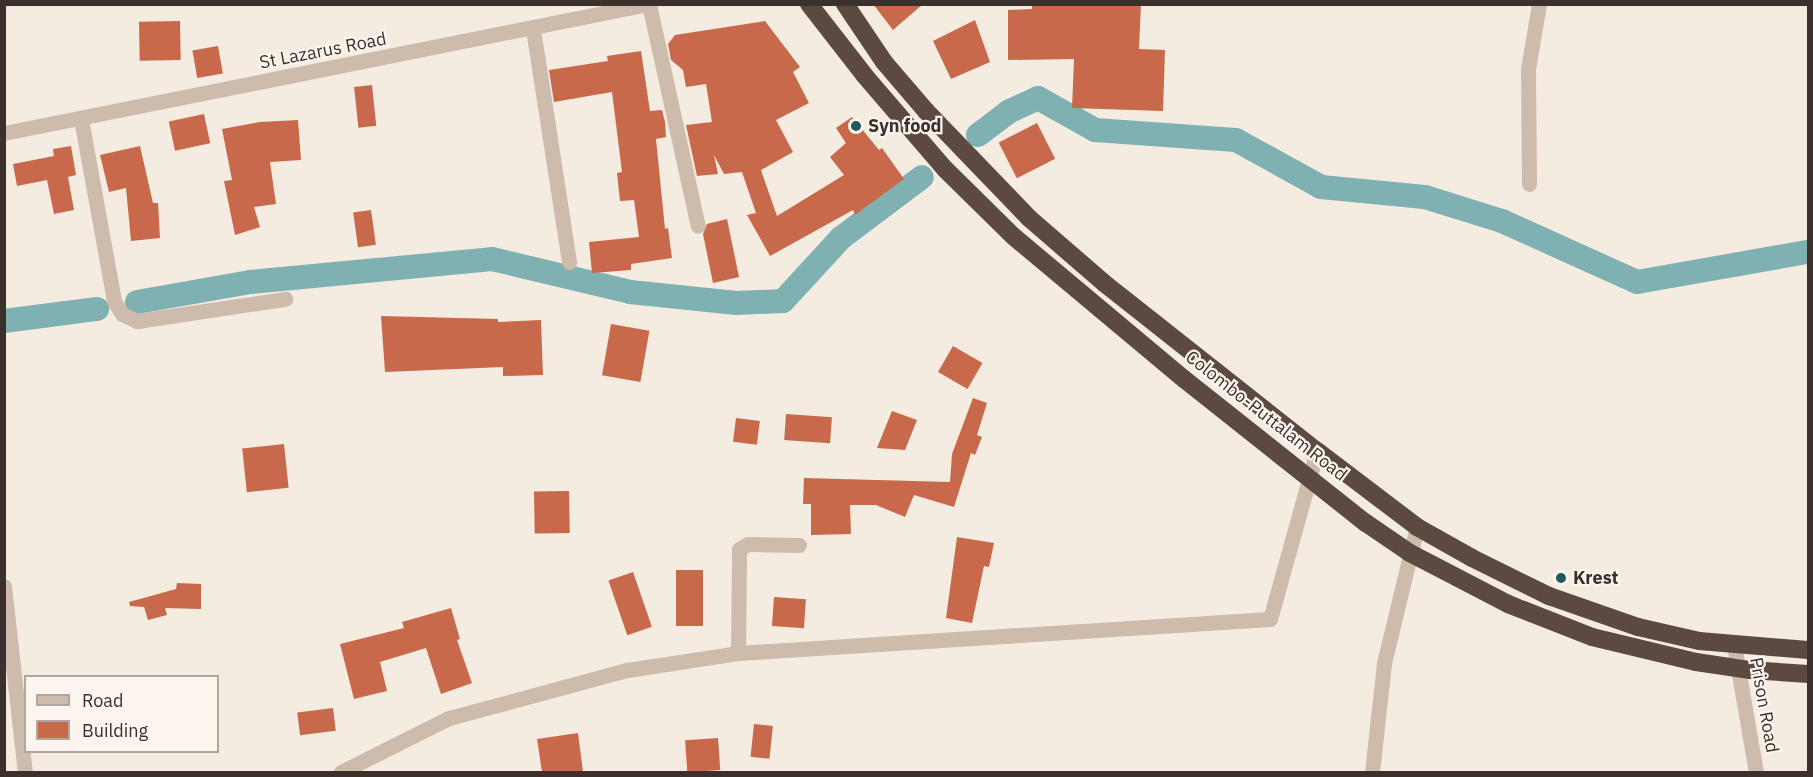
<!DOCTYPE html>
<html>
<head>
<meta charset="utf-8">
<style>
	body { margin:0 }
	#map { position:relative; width:1813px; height:777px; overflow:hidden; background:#f4ebe1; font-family:"IBM Plex Sans",sans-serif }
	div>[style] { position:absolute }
	.canal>* { height:24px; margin:-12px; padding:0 12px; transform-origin:12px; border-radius:12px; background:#7fb0b2 }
	.building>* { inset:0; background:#c8694b; transform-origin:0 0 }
	.street>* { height:15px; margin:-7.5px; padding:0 7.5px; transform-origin:7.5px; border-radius:7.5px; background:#cdbbac }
	.highway>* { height:18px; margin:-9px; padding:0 9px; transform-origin:9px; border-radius:9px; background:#5c4a42 }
	.dots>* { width:16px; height:16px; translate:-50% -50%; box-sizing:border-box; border:3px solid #fbf5ee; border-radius:50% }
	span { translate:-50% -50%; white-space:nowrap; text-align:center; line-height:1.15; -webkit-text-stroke:4.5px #fbf5ee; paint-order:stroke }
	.street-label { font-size:18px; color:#3b302b }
	.poi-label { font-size:18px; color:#3b302b; font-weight:700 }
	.left { translate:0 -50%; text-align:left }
	.frame { position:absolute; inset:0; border:6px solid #3b302b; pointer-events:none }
	.legend { position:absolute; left:24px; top:675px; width:195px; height:78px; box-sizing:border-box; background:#fbf5ee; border:2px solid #aea6a0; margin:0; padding:8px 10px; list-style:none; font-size:18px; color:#3b302b }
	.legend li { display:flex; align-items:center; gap:12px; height:30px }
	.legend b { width:30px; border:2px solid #aea6a0 }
</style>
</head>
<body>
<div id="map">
	<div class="canal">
		<i style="left:978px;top:135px;width:38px;rotate:-37deg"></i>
		<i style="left:1008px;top:112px;width:33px;rotate:-25deg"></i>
		<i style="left:1038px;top:98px;width:65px;rotate:29.3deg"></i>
		<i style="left:1095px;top:130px;width:141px;rotate:4.1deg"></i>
		<i style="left:1236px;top:140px;width:97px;rotate:28.9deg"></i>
		<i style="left:1321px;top:187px;width:104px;rotate:5.5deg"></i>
		<i style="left:1425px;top:197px;width:81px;rotate:17.3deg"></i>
		<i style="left:1502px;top:221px;width:148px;rotate:24.3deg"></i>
		<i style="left:1637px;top:282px;width:174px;rotate:-10deg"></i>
		<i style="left:137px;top:302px;width:115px;rotate:-10deg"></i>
		<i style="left:250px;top:282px;width:243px;rotate:-5.4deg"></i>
		<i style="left:492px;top:259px;width:142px;rotate:13.4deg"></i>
		<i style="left:630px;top:292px;width:107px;rotate:5.9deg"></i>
		<i style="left:736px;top:303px;width:47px;rotate:-2.4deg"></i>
		<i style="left:783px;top:301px;width:86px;rotate:-47.4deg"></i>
		<i style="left:841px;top:238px;width:101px;rotate:-37deg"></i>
		<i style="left:4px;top:321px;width:94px;rotate:-7.4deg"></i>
	</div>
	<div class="building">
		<i style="clip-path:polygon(873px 4px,923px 4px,893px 30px)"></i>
		<i style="clip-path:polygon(1032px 4px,1141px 4px,1139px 49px,1165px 50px,1163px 111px,1072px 108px,1074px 59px,1008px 60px,1008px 10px,1032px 9px)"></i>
		<i style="clip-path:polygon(975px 20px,990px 62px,951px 79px,933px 41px)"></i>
		<i style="left:180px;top:21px;width:39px;height:41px;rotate:89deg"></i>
		<i style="clip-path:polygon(765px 21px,800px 67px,793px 72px,809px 103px,776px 120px,793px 152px,761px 170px,777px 216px,844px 175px,830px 157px,846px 143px,836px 128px,852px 117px,879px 150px,882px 148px,904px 179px,855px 215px,853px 210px,770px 256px,747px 215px,756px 213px,742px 172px,724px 174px,714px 155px,718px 174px,697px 176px,686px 125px,712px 122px,706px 84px,686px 87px,683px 70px,671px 60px,668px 44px,675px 35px)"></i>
		<i style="left:218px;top:46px;width:28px;height:26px;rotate:80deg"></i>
		<i style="clip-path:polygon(641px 51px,650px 111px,662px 110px,665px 122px,666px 137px,656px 139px,665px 229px,668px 228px,672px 258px,631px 264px,631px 270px,592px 273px,589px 242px,639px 237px,634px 200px,620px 201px,617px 173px,622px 172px,612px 92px,554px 102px,549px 70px,608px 61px,607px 56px)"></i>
		<i style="left:372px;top:85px;width:41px;height:18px;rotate:84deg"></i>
		<i style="left:204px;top:114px;width:30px;height:36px;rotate:78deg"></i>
		<i style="clip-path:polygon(298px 120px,301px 160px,270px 162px,276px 204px,254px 207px,260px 227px,235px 235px,224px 181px,232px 180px,222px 129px,260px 122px)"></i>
		<i style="left:1037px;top:123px;width:40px;height:43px;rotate:63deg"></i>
		<i style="clip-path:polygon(71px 146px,76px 175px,68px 177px,74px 210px,54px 214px,47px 180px,17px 186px,13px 164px,54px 156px,53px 149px)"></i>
		<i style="clip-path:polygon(140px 146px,153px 203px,158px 203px,160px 238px,131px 241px,126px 188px,109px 192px,100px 155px)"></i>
		<i style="left:371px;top:210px;width:35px;height:18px;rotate:82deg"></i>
		<i style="clip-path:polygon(727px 219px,739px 277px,713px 283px,703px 234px,707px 224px)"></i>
		<i style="clip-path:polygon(381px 316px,498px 319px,498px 322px,541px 320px,543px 375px,503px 376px,503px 367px,385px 372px)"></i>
		<i style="left:611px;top:324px;width:39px;height:52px;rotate:10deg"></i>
		<i style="left:953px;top:346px;width:34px;height:30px;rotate:30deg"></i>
		<i style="clip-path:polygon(973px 398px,987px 403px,977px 435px,982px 437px,975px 455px,971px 453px,954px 507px,914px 495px,905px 517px,876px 505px,850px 505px,851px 534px,811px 535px,811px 504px,803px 504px,804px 478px,950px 482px,952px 454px)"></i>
		<i style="clip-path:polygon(892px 411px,917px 420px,905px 450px,877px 448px)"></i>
		<i style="left:786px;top:414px;width:46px;height:26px;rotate:4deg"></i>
		<i style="left:736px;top:418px;width:24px;height:24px;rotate:7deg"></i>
		<i style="left:284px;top:444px;width:44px;height:42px;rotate:84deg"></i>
		<i style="left:569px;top:491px;width:42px;height:35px;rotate:89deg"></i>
		<i style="clip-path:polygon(957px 537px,994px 543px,989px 567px,984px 566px,972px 623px,946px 618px)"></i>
		<i style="left:676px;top:570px;width:27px;height:56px"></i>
		<i style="left:633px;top:572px;width:58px;height:26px;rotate:71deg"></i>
		<i style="clip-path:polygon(177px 583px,201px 584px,201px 609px,165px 608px,167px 615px,148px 620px,144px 607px,130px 606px,129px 602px,176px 589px)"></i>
		<i style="left:774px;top:597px;width:32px;height:29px;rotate:4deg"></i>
		<i style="clip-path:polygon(451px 608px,460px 639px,457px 640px,472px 683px,441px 694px,426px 648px,380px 662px,387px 691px,354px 699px,340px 644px,404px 628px,402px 622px)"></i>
		<i style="left:333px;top:708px;width:23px;height:36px;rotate:83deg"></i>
		<i style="left:754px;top:724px;width:19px;height:33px;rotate:6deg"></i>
		<i style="clip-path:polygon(578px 733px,583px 772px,542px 772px,537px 739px)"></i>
		<i style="left:718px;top:738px;width:32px;height:33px;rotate:86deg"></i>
	</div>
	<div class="street">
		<i style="left:649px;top:4px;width:227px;rotate:77.6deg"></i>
		<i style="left:533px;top:29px;width:236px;rotate:81.2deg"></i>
		<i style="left:81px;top:119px;width:185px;rotate:79.7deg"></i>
		<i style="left:114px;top:301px;width:15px;rotate:58deg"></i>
		<i style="left:122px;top:314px;width:17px;rotate:25deg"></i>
		<i style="left:137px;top:321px;width:150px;rotate:-8.5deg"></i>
		<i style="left:4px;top:133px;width:657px;rotate:-11.33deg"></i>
		<i style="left:1529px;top:184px;width:115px;rotate:-90.5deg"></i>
		<i style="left:1528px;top:69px;width:66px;rotate:-80.4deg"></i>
		<i style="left:4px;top:586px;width:187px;rotate:83.6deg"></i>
		<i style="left:1734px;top:645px;width:129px;rotate:80.2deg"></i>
		<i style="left:738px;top:653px;width:104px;rotate:-89.4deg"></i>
		<i style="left:739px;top:549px;width:10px;rotate:-29deg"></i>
		<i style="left:748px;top:544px;width:51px;rotate:1.1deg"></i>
		<i style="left:341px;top:772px;width:121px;rotate:-26.6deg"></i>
		<i style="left:449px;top:718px;width:184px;rotate:-15.1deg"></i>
		<i style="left:627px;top:670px;width:112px;rotate:-8.7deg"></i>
		<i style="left:738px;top:653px;width:533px;rotate:-3.66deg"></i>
		<i style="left:1270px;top:619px;width:174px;rotate:-74.4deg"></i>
		<i style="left:1372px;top:772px;width:110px;rotate:-83.7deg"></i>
		<i style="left:1384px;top:663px;width:140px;rotate:-76.4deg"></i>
	</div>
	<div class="highway">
		<i style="left:809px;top:4px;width:91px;rotate:52.1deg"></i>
		<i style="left:865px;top:76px;width:123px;rotate:49.3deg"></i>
		<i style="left:945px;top:169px;width:95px;rotate:44.6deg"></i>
		<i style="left:1013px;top:236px;width:223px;rotate:39.9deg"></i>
		<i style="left:1184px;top:379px;width:232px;rotate:38.4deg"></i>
		<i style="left:1366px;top:523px;width:53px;rotate:34.3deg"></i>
		<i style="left:1410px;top:553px;width:110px;rotate:27.5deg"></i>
		<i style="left:1508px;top:604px;width:90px;rotate:21.4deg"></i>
		<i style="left:1592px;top:637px;width:107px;rotate:13.5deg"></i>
		<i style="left:1696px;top:662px;width:55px;rotate:8.4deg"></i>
		<i style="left:1750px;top:670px;width:58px;rotate:3.9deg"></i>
		<i style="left:845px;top:4px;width:70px;rotate:56.1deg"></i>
		<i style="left:884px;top:62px;width:65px;rotate:49.4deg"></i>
		<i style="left:926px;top:111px;width:149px;rotate:46.1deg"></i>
		<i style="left:1029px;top:218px;width:99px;rotate:40.9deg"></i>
		<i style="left:1104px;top:283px;width:271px;rotate:38.3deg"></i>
		<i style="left:1317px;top:451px;width:126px;rotate:37.2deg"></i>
		<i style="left:1417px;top:527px;width:63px;rotate:29.4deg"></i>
		<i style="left:1472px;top:558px;width:86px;rotate:26.3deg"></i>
		<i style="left:1549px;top:596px;width:94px;rotate:19.2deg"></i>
		<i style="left:1638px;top:627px;width:63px;rotate:12.9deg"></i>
		<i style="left:1699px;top:641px;width:109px;rotate:4.7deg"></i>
	</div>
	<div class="dots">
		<i style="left:856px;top:126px;background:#1f5a5e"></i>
		<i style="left:1561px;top:578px;background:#1f5a5e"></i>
	</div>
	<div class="street-label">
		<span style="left:323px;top:51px;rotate:-11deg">St Lazarus Road</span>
		<span style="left:1266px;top:416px;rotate:38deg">Colombo-Puttalam Road</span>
		<span style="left:1764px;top:705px;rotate:80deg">Prison Road</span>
	</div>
	<div class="poi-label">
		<span class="left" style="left:868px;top:126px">Syn food</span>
		<span class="left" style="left:1573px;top:578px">Krest</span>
	</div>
	<div class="frame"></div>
	<ul class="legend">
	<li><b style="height:8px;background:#cdbbac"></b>Road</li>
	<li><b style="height:16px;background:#c8694b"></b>Building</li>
	</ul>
</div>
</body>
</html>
